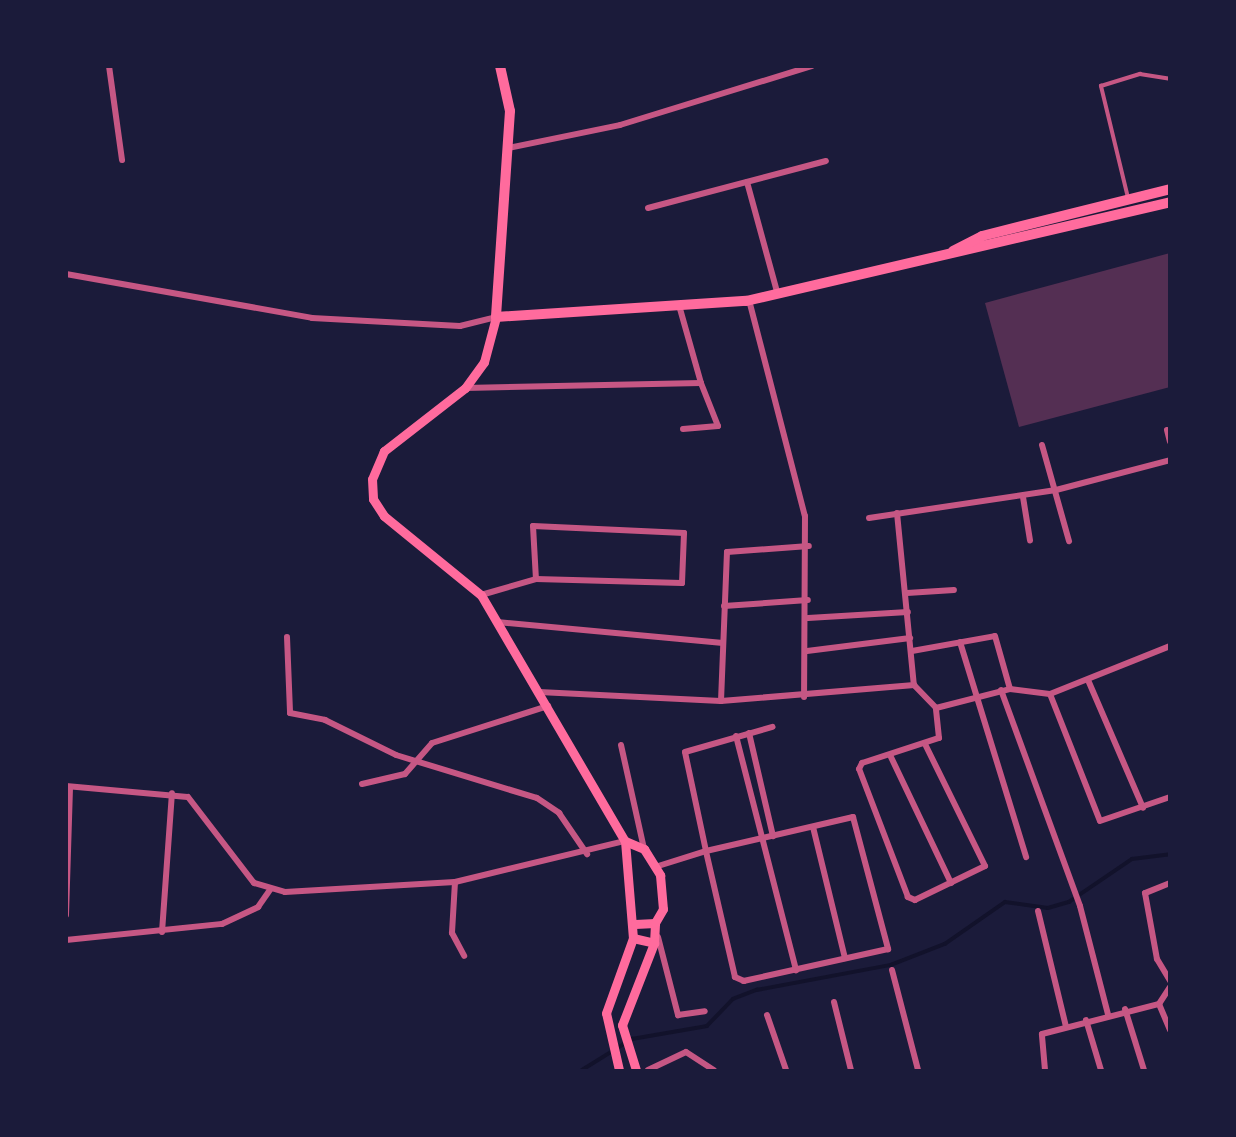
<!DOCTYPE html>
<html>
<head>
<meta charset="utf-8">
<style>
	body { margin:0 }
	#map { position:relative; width:1236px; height:1137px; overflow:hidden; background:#1b1b3a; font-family:Manrope,sans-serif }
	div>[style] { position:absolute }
	.stream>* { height:3.5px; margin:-1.75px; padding:0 1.75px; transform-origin:1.75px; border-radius:1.75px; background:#12122b }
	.building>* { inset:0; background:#542f53 }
	.service>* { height:3.5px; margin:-1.75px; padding:0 1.75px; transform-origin:1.75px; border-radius:1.75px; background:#c65784 }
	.minor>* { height:6px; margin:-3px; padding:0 3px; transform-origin:3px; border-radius:3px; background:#c65784 }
	.secondary>* { height:9px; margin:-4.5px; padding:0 4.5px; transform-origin:4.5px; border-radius:4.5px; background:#ff6b9d }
	.primary>* { height:10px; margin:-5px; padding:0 5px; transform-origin:5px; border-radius:5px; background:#ff6b9d }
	span { translate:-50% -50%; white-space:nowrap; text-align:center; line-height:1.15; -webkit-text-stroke:5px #1b1b3a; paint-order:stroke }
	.frame { position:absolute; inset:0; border:68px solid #1b1b3a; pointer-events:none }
</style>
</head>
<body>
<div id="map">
	<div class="stream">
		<i style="left:582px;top:1070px;width:59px;rotate:-31.8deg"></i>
		<i style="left:632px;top:1039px;width:76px;rotate:-9.8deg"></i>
		<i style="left:707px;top:1026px;width:37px;rotate:-46deg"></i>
		<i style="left:733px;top:999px;width:26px;rotate:-21deg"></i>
		<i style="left:757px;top:990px;width:136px;rotate:-10.6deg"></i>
		<i style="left:891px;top:965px;width:58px;rotate:-21.3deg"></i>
		<i style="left:945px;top:944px;width:73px;rotate:-35deg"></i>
		<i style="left:1005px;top:902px;width:43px;rotate:7.9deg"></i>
		<i style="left:1048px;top:908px;width:22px;rotate:-16deg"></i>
		<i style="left:1069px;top:902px;width:76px;rotate:-34.3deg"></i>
		<i style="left:1132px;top:859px;width:38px;rotate:-7deg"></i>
	</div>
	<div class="building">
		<i style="clip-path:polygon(1170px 253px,1170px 387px,1019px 427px,985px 303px)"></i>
	</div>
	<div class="service">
		<i style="left:1128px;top:198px;width:115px;rotate:-103.6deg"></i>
		<i style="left:1101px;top:86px;width:41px;rotate:-17.1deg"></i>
		<i style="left:1140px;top:74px;width:30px;rotate:9deg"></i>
	</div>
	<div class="minor">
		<i style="left:109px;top:66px;width:95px;rotate:82.1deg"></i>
		<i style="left:508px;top:148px;width:114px;rotate:-11.6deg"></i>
		<i style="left:620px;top:125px;width:201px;rotate:-17.1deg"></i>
		<i style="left:747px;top:182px;width:117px;rotate:74.7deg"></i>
		<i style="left:648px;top:208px;width:184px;rotate:-14.8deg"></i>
		<i style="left:66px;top:274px;width:250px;rotate:10.1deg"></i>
		<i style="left:312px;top:318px;width:148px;rotate:3.1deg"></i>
		<i style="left:460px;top:326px;width:37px;rotate:-14deg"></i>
		<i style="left:749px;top:300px;width:223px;rotate:75.5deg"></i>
		<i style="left:805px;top:516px;width:181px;rotate:90.3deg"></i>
		<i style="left:465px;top:388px;width:236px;rotate:-1.2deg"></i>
		<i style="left:701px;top:383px;width:77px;rotate:-105.8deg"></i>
		<i style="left:683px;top:429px;width:35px;rotate:-5deg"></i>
		<i style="left:718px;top:426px;width:46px;rotate:-111.6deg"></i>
		<i style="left:1167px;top:430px;width:12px;rotate:76deg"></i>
		<i style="left:1042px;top:445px;width:100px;rotate:74.3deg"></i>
		<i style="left:1023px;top:497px;width:44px;rotate:80.8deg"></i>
		<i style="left:897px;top:513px;width:173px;rotate:84.4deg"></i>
		<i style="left:869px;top:518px;width:189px;rotate:-8.5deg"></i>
		<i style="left:1056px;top:490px;width:118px;rotate:-14.7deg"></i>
		<i style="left:907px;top:593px;width:47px;rotate:-3.7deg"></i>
		<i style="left:481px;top:595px;width:57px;rotate:-16.2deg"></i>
		<i style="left:536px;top:579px;width:146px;rotate:1.6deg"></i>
		<i style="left:682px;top:583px;width:50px;rotate:-87.7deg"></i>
		<i style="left:684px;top:533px;width:151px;rotate:-177.3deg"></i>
		<i style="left:533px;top:526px;width:53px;rotate:86.8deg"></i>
		<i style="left:724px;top:606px;width:84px;rotate:-4.1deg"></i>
		<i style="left:808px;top:618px;width:100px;rotate:-3.4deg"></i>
		<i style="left:497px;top:622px;width:227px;rotate:5.3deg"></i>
		<i style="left:287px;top:637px;width:76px;rotate:87.7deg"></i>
		<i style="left:290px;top:713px;width:36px;rotate:11deg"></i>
		<i style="left:325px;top:720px;width:79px;rotate:26.2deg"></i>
		<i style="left:396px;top:755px;width:147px;rotate:17deg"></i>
		<i style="left:537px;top:798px;width:27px;rotate:34deg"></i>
		<i style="left:559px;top:813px;width:50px;rotate:55.7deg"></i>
		<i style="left:960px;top:642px;width:225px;rotate:72.9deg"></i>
		<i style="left:807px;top:651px;width:104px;rotate:-7.2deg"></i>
		<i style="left:912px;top:651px;width:84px;rotate:-10.2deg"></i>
		<i style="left:995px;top:636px;width:55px;rotate:74.2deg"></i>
		<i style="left:1088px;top:680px;width:139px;rotate:66.7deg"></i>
		<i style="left:1001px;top:690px;width:230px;rotate:69.9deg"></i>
		<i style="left:1080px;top:906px;width:112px;rotate:75.5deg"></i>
		<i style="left:539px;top:692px;width:182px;rotate:2.8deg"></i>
		<i style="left:721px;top:701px;width:194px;rotate:-4.7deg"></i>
		<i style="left:914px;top:685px;width:32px;rotate:46deg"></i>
		<i style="left:936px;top:708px;width:76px;rotate:-14.4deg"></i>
		<i style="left:1010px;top:689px;width:40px;rotate:7.1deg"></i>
		<i style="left:1050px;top:694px;width:129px;rotate:-21.8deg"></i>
		<i style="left:1050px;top:694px;width:136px;rotate:68.5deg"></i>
		<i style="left:1100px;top:821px;width:74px;rotate:-18.9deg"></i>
		<i style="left:721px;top:701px;width:149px;rotate:-87.7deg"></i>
		<i style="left:727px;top:552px;width:82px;rotate:-4.2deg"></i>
		<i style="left:749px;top:733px;width:106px;rotate:76.9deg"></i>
		<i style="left:736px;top:736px;width:242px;rotate:75.6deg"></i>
		<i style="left:925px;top:744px;width:136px;rotate:63.8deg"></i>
		<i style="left:985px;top:866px;width:78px;rotate:154.1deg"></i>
		<i style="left:915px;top:900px;width:8px;rotate:-157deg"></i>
		<i style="left:908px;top:897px;width:137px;rotate:-110.9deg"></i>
		<i style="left:859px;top:769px;width:7px;rotate:-63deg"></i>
		<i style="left:862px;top:763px;width:81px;rotate:-18deg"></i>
		<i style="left:939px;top:738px;width:30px;rotate:-96deg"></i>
		<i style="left:621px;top:745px;width:107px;rotate:77.5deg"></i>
		<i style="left:890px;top:755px;width:142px;rotate:64.5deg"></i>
		<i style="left:362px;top:784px;width:44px;rotate:-13.1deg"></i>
		<i style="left:405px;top:774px;width:41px;rotate:-48.9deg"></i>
		<i style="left:432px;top:743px;width:122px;rotate:-17.7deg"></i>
		<i style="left:66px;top:786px;width:122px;rotate:5.2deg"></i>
		<i style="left:188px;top:797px;width:108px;rotate:52.5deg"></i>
		<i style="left:254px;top:883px;width:32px;rotate:16deg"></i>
		<i style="left:285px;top:892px;width:170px;rotate:-3.4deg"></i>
		<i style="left:455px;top:882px;width:175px;rotate:-13.6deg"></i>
		<i style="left:813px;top:827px;width:135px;rotate:76.3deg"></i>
		<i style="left:655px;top:867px;width:53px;rotate:-17.4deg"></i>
		<i style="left:706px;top:851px;width:151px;rotate:-13deg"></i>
		<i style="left:853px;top:817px;width:137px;rotate:75.1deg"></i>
		<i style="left:888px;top:949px;width:148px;rotate:167.5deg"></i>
		<i style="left:744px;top:981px;width:10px;rotate:-156deg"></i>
		<i style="left:735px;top:977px;width:129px;rotate:-103deg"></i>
		<i style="left:706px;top:851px;width:101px;rotate:-102deg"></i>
		<i style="left:685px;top:752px;width:91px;rotate:-16deg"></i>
		<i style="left:455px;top:882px;width:51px;rotate:93.4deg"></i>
		<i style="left:452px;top:933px;width:26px;rotate:62deg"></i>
		<i style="left:1170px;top:883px;width:27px;rotate:158deg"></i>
		<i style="left:1145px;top:893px;width:67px;rotate:79.7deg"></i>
		<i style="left:1157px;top:959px;width:26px;rotate:59deg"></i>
		<i style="left:1038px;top:911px;width:119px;rotate:76.4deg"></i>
		<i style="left:66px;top:915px;width:128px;rotate:-88.2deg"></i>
		<i style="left:162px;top:932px;width:139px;rotate:-85.9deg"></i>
		<i style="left:658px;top:937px;width:81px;rotate:75.6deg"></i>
		<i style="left:678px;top:1015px;width:27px;rotate:-8deg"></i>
		<i style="left:66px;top:940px;width:157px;rotate:-5.9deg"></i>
		<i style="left:222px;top:924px;width:40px;rotate:-25deg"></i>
		<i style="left:258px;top:907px;width:21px;rotate:-55deg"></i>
		<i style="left:892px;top:970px;width:103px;rotate:75.4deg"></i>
		<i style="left:834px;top:1002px;width:70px;rotate:76deg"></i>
		<i style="left:1159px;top:1004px;width:28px;rotate:67deg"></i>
		<i style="left:1125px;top:1009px;width:64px;rotate:72.7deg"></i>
		<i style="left:767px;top:1015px;width:58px;rotate:70.9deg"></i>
		<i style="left:1086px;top:1020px;width:52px;rotate:73.3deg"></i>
		<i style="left:648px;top:1070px;width:42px;rotate:-25.3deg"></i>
		<i style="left:686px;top:1052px;width:33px;rotate:33deg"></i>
		<i style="left:1045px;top:1070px;width:36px;rotate:-95deg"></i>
		<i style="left:1042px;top:1034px;width:121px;rotate:-14.4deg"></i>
		<i style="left:1159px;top:1004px;width:20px;rotate:-57deg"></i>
	</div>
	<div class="secondary">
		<i style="left:496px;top:317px;width:47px;rotate:104.9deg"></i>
		<i style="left:484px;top:362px;width:32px;rotate:126deg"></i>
		<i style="left:465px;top:388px;width:103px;rotate:142.1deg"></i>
		<i style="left:384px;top:451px;width:30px;rotate:113deg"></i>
		<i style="left:372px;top:479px;width:20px;rotate:87deg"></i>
		<i style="left:373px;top:499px;width:20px;rotate:57deg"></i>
		<i style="left:384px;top:516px;width:125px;rotate:39.2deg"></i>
		<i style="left:481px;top:595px;width:285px;rotate:59.7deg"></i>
		<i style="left:625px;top:841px;width:97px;rotate:85.3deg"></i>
		<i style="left:633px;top:938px;width:22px;rotate:13deg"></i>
		<i style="left:654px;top:943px;width:20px;rotate:-87deg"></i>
		<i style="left:655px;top:923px;width:20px;rotate:177deg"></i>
		<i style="left:625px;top:841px;width:21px;rotate:23deg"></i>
		<i style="left:644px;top:849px;width:31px;rotate:58deg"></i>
		<i style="left:660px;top:875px;width:34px;rotate:85deg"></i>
		<i style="left:663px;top:909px;width:16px;rotate:120deg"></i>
		<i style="left:619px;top:1070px;width:58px;rotate:-102.8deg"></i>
		<i style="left:606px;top:1013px;width:80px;rotate:-70.2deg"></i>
		<i style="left:636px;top:1070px;width:47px;rotate:-107.3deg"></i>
		<i style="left:622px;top:1025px;width:88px;rotate:-68.7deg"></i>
	</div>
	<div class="primary">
		<i style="left:500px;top:66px;width:46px;rotate:77.5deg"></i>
		<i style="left:510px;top:111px;width:206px;rotate:93.9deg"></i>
		<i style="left:496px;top:317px;width:251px;rotate:-3.7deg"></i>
		<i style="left:746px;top:301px;width:435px;rotate:-13.1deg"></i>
		<i style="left:953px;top:251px;width:33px;rotate:-27deg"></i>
		<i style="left:982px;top:236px;width:194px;rotate:-14deg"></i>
	</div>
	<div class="frame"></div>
</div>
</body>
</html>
